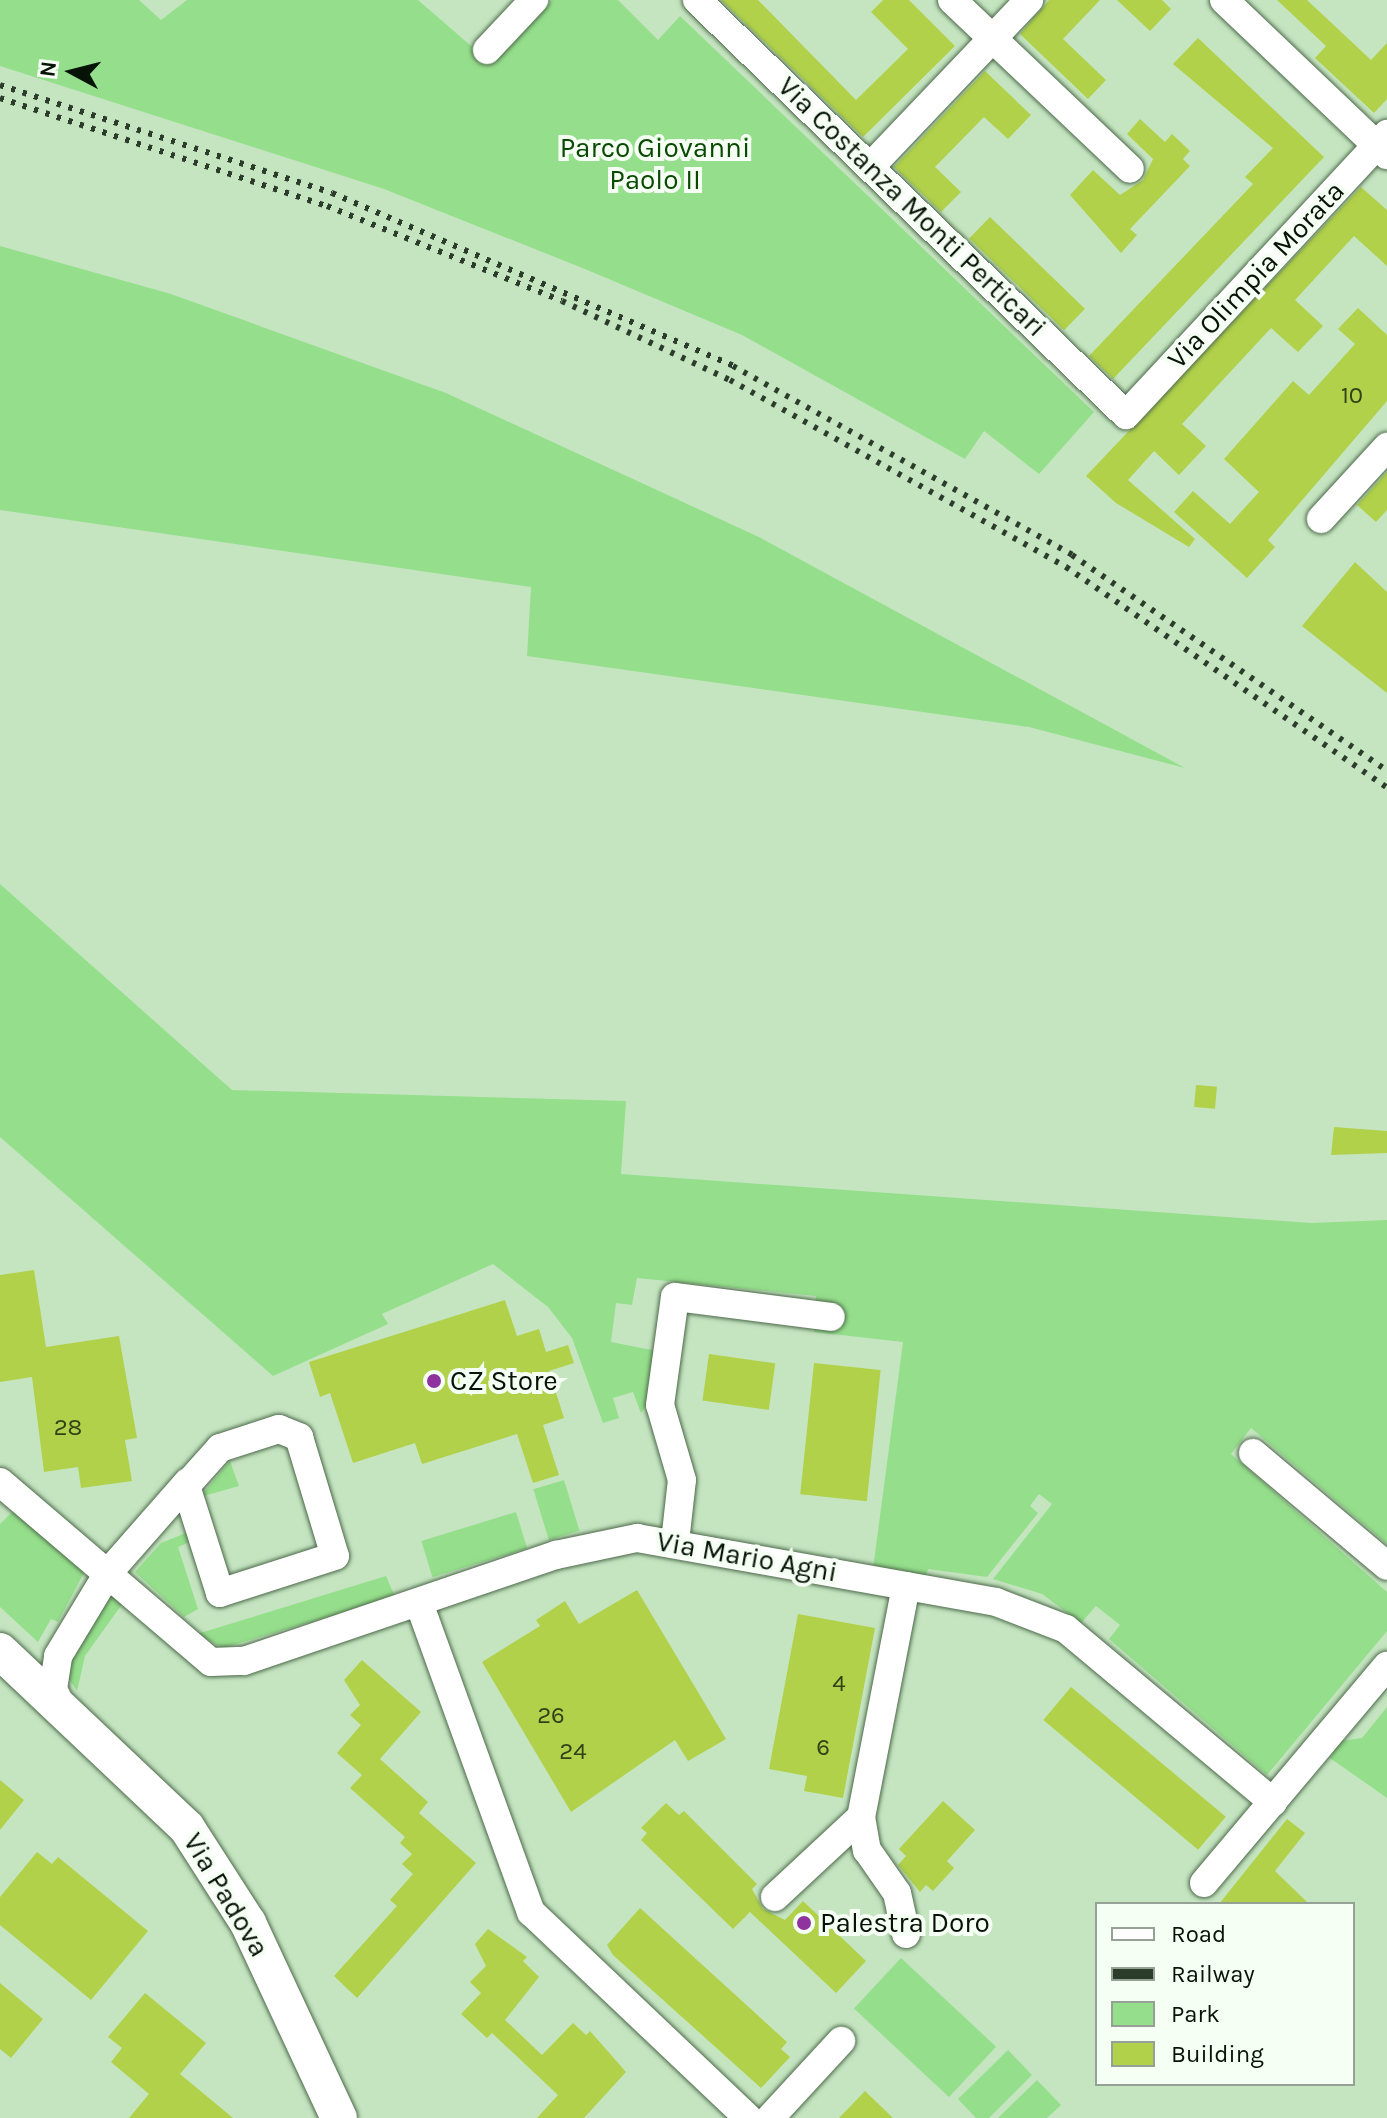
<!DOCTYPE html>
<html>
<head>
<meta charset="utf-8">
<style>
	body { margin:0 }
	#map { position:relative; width:1387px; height:2118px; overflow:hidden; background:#c5e5c1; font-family:Karla,sans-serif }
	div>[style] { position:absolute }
	.green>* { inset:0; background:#95df8c; transform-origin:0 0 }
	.building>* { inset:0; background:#b1d14a; transform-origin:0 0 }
	.roads { filter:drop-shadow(0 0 2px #4d694a) drop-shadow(0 0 2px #4d694a) }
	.minor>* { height:28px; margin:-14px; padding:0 14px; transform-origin:14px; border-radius:14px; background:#fff }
	.major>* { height:36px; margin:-18px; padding:0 18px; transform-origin:18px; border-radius:18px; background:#fff }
	.rail>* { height:6px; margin-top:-3px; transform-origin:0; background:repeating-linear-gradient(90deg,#2c3c2b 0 4px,transparent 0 12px) }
	.dots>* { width:22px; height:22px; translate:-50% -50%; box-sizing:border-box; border:4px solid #f5fff4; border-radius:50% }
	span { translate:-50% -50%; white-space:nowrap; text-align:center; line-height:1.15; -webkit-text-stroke:8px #f5fff4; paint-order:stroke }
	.number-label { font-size:24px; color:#324218 }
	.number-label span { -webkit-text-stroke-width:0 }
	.park-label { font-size:28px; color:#094902 }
	.street-label { font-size:28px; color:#081307 }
	.poi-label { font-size:28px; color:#081307 }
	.left { translate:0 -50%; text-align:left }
	.legend { position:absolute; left:1095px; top:1902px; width:260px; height:184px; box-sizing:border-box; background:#f5fff4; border:2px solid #96a195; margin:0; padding:10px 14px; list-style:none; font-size:24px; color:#081307 }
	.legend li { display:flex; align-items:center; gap:16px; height:40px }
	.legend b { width:40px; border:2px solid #96a195 }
	.north { position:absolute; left:32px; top:32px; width:80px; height:80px; -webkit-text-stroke:6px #f5fff4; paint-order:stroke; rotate:277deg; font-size:22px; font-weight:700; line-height:32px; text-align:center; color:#081307 }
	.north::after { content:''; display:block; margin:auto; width:28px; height:36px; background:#081307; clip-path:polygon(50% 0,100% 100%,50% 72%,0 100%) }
</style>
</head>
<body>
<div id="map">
	<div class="green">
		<i style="clip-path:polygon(0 0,139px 0,161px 20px,187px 0,418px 0,492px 64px,552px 0,618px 0,658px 40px,680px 16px,1094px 412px,1039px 474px,984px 431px,965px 459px,742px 335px,580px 267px,384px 189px,0 66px)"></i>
		<i style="clip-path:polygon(0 246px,171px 294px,446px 393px,759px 537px,1185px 768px,1029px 727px,527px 656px,531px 587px,0 510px)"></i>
		<i style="clip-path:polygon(0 884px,232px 1090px,626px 1101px,621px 1174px,1311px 1223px,1387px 1220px,1387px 1544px,1251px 1428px,1231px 1454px,1387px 1592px,1387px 1631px,1267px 1775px,1109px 1639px,1120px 1625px,1096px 1606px,1081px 1623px,1042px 1594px,993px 1579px,1052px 1504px,1039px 1494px,1030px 1506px,1038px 1513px,987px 1577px,928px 1569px,925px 1580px,873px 1569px,903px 1342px,814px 1332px,816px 1296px,637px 1278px,632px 1305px,616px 1303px,611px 1342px,657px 1351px,651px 1399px,641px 1413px,633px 1392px,613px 1398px,619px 1418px,603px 1423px,572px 1338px,548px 1307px,493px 1264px,382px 1314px,388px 1324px,273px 1376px,0 1137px)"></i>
		<i style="clip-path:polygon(230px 1461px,239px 1486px,200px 1497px)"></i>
		<i style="left:564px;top:1480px;width:53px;height:32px;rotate:73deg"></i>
		<i style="clip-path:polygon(19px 1505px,88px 1565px,58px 1622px,51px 1619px,38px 1642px,0 1607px,0 1524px)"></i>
		<i style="left:516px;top:1512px;width:38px;height:99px;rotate:73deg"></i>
		<i style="clip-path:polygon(191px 1531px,194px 1540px,178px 1547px,198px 1609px,184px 1617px,135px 1572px,161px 1543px)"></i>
		<i style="clip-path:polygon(386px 1576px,395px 1597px,223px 1648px,197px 1634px)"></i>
		<i style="clip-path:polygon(109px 1584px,125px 1600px,85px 1656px,77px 1691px,65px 1673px)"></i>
		<i style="clip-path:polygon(1387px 1707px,1387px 1798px,1330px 1758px,1340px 1741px,1362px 1738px)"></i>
		<i style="left:901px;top:1958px;width:130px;height:69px;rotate:43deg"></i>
		<i style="clip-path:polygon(1008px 2050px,1032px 2075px,989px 2118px,976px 2118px,958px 2099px)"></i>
		<i style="clip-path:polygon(1037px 2080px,1061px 2105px,1047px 2118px,998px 2118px)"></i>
	</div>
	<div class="building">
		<i style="clip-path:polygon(721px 0,758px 0,856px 100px,908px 49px,871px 12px,883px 0,909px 0,955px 46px,863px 137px)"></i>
		<i style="clip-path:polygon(1049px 0,1100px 0,1063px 39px,1106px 80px,1088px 99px,1020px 34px)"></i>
		<i style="clip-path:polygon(1117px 0,1162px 0,1171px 9px,1150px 31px)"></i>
		<i style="clip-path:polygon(1277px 0,1307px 0,1371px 60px,1387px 43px,1387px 99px,1374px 113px,1315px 58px,1326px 46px)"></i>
		<i style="clip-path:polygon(1198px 38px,1324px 157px,1113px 379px,1089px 356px,1253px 184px,1245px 177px,1273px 148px,1173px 64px)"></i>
		<i style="clip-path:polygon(985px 71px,1031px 115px,1008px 139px,984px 117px,935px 167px,961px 192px,941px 212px,894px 167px)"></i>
		<i style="clip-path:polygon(1140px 119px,1165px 142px,1172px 134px,1190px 151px,1183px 159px,1190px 166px,1130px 229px,1137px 235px,1121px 253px,1070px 195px,1093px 170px,1120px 195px,1143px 180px,1153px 159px,1127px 134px)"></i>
		<i style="clip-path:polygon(1361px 187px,1387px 210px,1387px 266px,1354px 236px,1295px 300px,1323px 326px,1298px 352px,1271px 328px,1182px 424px,1206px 446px,1179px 475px,1154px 451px,1128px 480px,1195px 539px,1189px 547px,1116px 503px,1086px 476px)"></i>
		<i style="left:990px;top:217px;width:132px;height:30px;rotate:44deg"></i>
		<i style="clip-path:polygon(1358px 308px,1387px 335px,1387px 401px,1268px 540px,1275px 547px,1247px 578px,1174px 512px,1193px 491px,1230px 524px,1259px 492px,1224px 459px,1293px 381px,1309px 395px,1355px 344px,1338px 329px)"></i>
		<i style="clip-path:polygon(1387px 472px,1387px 510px,1376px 522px,1357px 505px)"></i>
		<i style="clip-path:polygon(1355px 562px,1387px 592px,1387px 693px,1302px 626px)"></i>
		<i style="left:1196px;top:1085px;width:21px;height:22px;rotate:5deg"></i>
		<i style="clip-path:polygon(1334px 1127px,1387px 1131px,1387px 1153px,1331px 1155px)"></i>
		<i style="clip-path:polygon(34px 1270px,46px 1347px,119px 1336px,137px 1438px,125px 1440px,132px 1481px,81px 1488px,78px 1467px,44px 1472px,32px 1377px,0 1382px,0 1275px)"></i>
		<i style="clip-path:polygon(505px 1300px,517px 1336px,539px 1329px,546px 1352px,568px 1345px,574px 1363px,549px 1371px,564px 1418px,543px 1425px,559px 1475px,533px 1483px,517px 1434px,422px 1464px,415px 1443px,353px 1463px,330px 1393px,320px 1397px,309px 1362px)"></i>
		<i style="left:709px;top:1354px;width:67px;height:47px;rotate:8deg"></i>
		<i style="left:814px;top:1363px;width:67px;height:132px;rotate:6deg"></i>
		<i style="clip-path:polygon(637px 1590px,726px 1739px,688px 1761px,675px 1740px,571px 1812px,482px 1662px,540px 1626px,536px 1620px,565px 1601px,579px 1624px)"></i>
		<i style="clip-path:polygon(798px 1614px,875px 1628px,843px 1798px,804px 1791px,807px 1776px,769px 1769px)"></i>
		<i style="clip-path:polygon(362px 1660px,421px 1712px,380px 1759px,428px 1802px,419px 1813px,476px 1863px,357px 1998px,334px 1976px,397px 1906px,390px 1900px,413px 1874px,402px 1864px,412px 1854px,400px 1843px,405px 1837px,350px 1788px,362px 1775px,337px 1753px,361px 1725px,350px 1715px,360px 1705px,344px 1680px)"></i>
		<i style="left:1071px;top:1687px;width:202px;height:43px;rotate:40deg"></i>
		<i style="clip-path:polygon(0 1780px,24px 1800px,0 1830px)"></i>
		<i style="clip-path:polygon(943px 1801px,975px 1830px,947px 1861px,954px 1868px,933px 1891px,926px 1885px,920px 1892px,898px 1865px,906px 1856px,899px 1849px)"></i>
		<i style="clip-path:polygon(666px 1803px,679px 1815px,684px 1811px,757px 1884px,752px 1889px,763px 1909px,785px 1920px,803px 1901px,866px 1961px,836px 1993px,750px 1912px,733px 1929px,641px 1840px,647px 1833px,641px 1828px)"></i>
		<i style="clip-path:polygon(1287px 1819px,1305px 1833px,1275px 1871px,1309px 1904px,1219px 1904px)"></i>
		<i style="clip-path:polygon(37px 1852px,52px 1864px,58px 1857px,148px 1931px,91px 2000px,0 1925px,0 1897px)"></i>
		<i style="clip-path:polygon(640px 1908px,787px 2042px,781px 2049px,790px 2057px,761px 2088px,613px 1955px,607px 1945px)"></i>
		<i style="clip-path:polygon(488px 1929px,527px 1957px,523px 1961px,539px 1977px,505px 2020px,542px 2055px,573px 2023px,586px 2035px,590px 2031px,626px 2072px,584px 2118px,537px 2118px,558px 2095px,492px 2033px,487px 2038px,461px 2014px,481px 1993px,470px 1982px,486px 1966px,475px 1944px)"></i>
		<i style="clip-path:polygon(0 1983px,43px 2019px,11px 2058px,0 2049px)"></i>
		<i style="clip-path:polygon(145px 1993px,206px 2043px,180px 2074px,233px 2118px,129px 2118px,149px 2094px,111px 2062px,122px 2048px,108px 2037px)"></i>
		<i style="clip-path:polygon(865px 2091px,893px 2118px,839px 2118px)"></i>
	</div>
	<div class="roads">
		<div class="minor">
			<i style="left:697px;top:0;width:597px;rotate:44.05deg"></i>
			<i style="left:1126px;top:415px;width:384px;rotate:-47.1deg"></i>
			<i style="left:952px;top:0;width:245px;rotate:43.5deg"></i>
			<i style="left:1224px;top:0;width:225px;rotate:43.6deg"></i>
			<i style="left:487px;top:50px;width:69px;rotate:-46.8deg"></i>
			<i style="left:872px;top:165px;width:228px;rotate:-46.4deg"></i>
			<i style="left:1321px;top:519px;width:98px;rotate:-47.5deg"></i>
			<i style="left:279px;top:1429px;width:22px;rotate:22deg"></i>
			<i style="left:299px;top:1437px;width:124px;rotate:73.2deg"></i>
			<i style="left:335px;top:1556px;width:121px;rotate:162.2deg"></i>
			<i style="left:220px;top:1593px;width:112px;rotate:-107.6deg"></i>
			<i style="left:186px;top:1486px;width:51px;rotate:-48.2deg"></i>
			<i style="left:220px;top:1448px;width:62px;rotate:-17.9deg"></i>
			<i style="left:1253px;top:1453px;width:175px;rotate:40.1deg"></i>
			<i style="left:0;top:1482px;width:277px;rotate:40.5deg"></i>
			<i style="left:211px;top:1662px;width:33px;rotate:-2deg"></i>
			<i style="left:244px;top:1661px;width:330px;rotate:-18.8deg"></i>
			<i style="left:556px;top:1555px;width:83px;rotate:-11.9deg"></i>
			<i style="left:637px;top:1538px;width:365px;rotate:10.1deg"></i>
			<i style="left:996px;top:1602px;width:75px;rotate:21.1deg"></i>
			<i style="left:1066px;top:1629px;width:270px;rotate:39.9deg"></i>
			<i style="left:675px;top:1542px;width:62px;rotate:-83.6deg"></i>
			<i style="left:682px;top:1480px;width:78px;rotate:-106.3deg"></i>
			<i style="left:660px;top:1405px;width:109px;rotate:-82.1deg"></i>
			<i style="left:675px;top:1297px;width:157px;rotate:7.3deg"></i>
			<i style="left:906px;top:1586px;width:235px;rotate:101deg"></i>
			<i style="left:861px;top:1817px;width:34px;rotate:80deg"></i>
			<i style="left:867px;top:1850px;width:52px;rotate:55.1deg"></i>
			<i style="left:897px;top:1893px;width:42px;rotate:77.6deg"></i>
			<i style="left:419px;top:1603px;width:329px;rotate:70.1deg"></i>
			<i style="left:531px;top:1912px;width:299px;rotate:43.5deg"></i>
			<i style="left:63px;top:1709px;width:22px;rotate:-117deg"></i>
			<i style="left:53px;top:1689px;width:33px;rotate:-81deg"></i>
			<i style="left:58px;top:1656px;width:97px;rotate:-58.9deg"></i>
			<i style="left:108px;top:1573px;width:121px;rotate:-48.7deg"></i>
			<i style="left:1204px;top:1883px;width:284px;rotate:-49.9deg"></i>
			<i style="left:775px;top:1897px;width:117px;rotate:-42.9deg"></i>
			<i style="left:770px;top:2118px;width:105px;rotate:-47.3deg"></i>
		</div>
		<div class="major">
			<i style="left:0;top:1651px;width:257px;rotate:43.4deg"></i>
			<i style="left:187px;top:1828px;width:113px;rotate:57.3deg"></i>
			<i style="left:248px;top:1923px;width:215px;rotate:65deg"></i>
		</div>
	</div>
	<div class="rail">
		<i style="left:0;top:85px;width:349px;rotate:18deg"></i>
		<i style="left:332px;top:193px;width:437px;rotate:23.3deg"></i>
		<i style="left:733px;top:366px;width:388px;rotate:29.1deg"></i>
		<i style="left:1072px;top:555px;width:382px;rotate:34.4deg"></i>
		<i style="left:0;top:98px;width:344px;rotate:18.3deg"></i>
		<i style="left:327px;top:206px;width:253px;rotate:22deg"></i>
		<i style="left:562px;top:301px;width:186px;rotate:25.2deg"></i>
		<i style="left:730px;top:380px;width:385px;rotate:29.1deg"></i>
		<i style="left:1066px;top:567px;width:390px;rotate:34.5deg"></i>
	</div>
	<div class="dots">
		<i style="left:434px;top:1381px;background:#8f349f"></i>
		<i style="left:804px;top:1923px;background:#8f349f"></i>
	</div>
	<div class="number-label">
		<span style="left:1352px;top:396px">10</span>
		<span style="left:68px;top:1428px">28</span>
		<span style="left:839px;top:1684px">4</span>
		<span style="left:551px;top:1716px">26</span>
		<span style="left:823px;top:1748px">6</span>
		<span style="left:573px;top:1752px">24</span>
	</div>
	<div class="park-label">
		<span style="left:655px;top:164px">Parco Giovanni<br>Paolo II</span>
	</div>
	<div class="street-label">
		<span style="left:912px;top:207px;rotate:44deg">Via Costanza Monti Perticari</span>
		<span style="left:1256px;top:275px;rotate:-47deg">Via Olimpia Morata</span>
		<span style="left:747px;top:1557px;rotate:10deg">Via Mario Agni</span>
		<span style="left:226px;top:1895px;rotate:59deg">Via Padova</span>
	</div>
	<div class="poi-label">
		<span class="left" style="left:450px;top:1381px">CZ Store</span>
		<span class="left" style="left:820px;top:1923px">Palestra Doro</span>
	</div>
	<ul class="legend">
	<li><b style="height:10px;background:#fff"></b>Road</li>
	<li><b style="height:10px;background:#2c3c2b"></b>Railway</li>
	<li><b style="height:22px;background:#95df8c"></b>Park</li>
	<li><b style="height:22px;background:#b1d14a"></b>Building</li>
	</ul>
	<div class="north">N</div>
</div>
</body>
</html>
